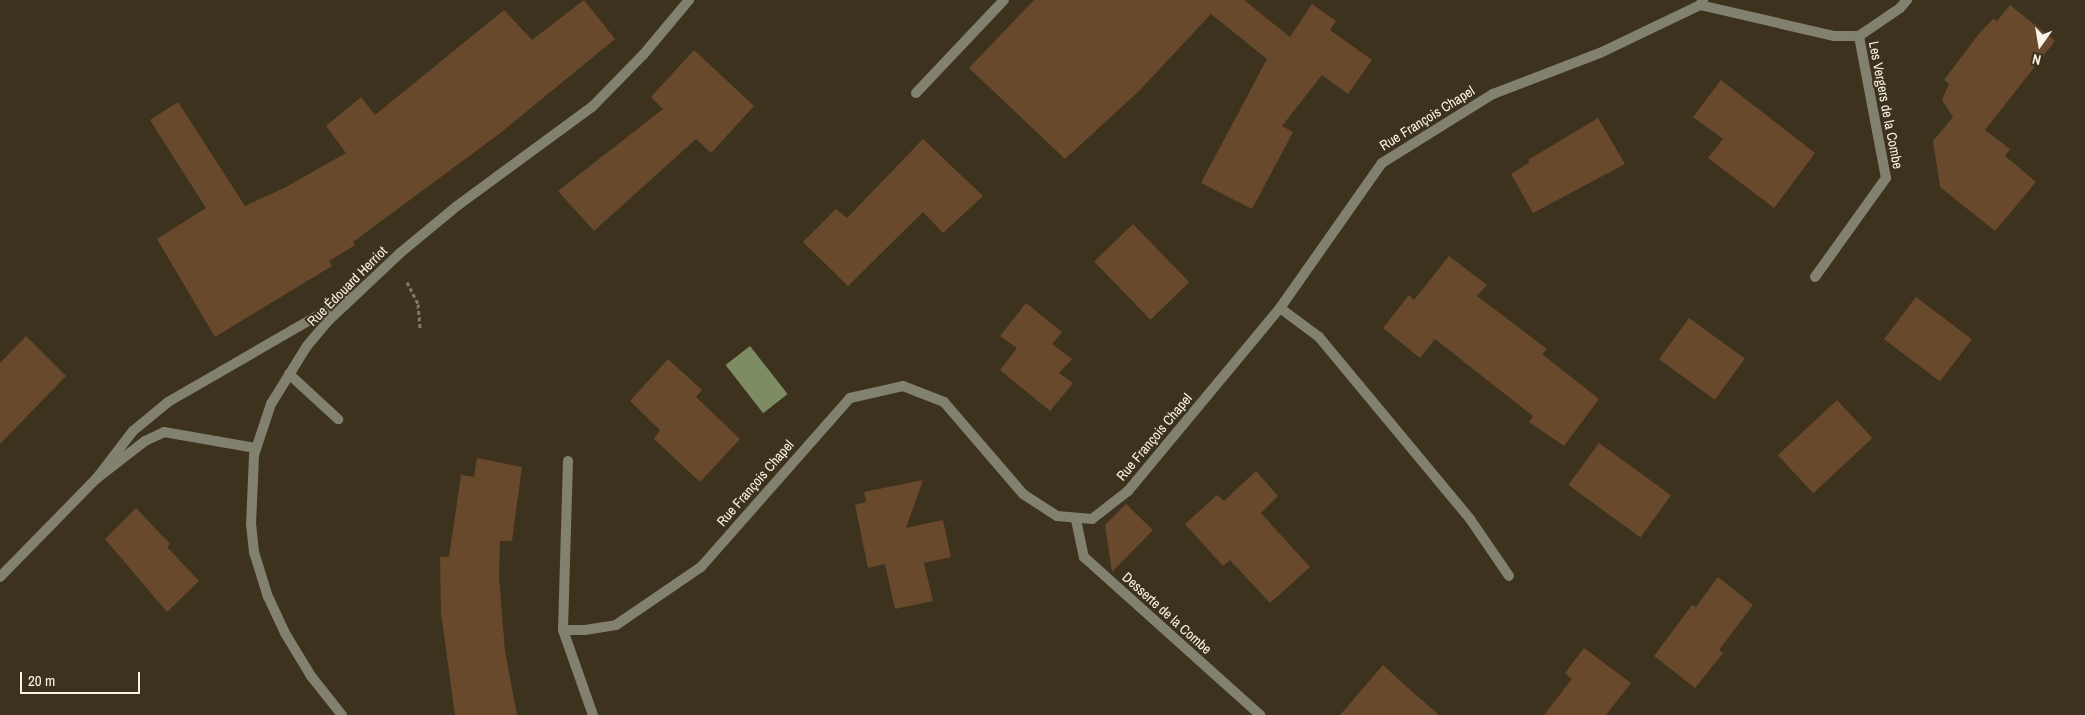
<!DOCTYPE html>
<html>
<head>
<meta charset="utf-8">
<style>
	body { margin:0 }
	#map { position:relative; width:2085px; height:715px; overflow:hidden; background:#3c321e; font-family:"Archivo Narrow",sans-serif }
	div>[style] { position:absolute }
	.water>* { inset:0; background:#7e8c64; transform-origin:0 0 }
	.building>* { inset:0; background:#68492c; transform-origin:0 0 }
	.path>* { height:3px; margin-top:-1.5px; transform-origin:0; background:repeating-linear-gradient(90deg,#807867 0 4px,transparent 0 6.5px) }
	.service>* { height:10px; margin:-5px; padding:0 5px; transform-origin:5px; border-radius:5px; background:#82806e }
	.minor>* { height:10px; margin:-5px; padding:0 5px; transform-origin:5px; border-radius:5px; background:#82806e }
	.tertiary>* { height:10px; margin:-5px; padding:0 5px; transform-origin:5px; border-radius:5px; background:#82806e }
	span { translate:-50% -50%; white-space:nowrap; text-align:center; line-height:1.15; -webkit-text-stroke:4px #3c321e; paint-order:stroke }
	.street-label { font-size:14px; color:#faf4e8 }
	.north { position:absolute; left:2015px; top:20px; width:50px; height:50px; -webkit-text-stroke:4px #3c321e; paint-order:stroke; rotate:193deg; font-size:14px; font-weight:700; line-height:20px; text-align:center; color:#faf4e8 }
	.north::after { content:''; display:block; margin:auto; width:18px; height:22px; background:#faf4e8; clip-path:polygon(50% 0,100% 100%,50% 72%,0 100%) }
	.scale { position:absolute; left:20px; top:672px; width:120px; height:22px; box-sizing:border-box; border:2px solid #faf4e8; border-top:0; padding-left:6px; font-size:15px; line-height:18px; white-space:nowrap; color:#faf4e8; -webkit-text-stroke:4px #3c321e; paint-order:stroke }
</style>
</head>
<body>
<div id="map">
	<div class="water">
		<i style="left:750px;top:346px;width:61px;height:31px;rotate:52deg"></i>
	</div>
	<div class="building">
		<i style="clip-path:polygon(584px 0,615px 39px,499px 134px,353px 242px,355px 245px,329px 261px,332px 266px,215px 337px,157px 239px,206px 208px,150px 120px,178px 102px,245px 206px,284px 188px,346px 153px,326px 126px,361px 97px,375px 115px,504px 10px,532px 40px)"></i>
		<i style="clip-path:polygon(1034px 0,1244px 0,1290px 37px,1312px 4px,1336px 21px,1330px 30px,1372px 60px,1348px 94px,1322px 75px,1282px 126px,1293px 132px,1252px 209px,1201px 183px,1267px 59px,1211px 14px,1139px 91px,1065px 159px,969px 68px)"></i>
		<i style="clip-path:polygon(2010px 5px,2055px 41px,1985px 130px,2010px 149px,2005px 156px,2036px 182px,1995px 231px,1940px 187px,1933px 141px,1953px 117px,1942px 100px,1949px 84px,1944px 80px,1978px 35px,1993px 19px,1997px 21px)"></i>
		<i style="clip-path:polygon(694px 50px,754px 106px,711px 153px,696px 139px,594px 231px,558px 191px,663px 109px,651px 97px)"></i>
		<i style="clip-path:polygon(1721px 80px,1815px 153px,1774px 208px,1708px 158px,1723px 139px,1693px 117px)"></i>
		<i style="clip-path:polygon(1598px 118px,1625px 164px,1533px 213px,1511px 174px,1530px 162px,1528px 160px)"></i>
		<i style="clip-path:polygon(923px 139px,983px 196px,943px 233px,923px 212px,848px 286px,803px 242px,836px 209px,847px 218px)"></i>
		<i style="left:1133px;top:224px;width:81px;height:54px;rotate:46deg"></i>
		<i style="clip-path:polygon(1449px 256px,1487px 285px,1477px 296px,1547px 349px,1542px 354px,1599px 399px,1564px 446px,1529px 422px,1533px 416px,1435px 339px,1420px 358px,1383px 328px,1409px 295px,1414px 300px)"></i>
		<i style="left:1916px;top:297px;width:70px;height:53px;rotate:37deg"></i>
		<i style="clip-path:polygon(1026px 303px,1062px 332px,1052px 344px,1072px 359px,1059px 373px,1073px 383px,1050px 411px,1000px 370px,1017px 348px,1000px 336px)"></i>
		<i style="left:1689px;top:318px;width:69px;height:51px;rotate:36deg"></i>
		<i style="clip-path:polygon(26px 336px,66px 376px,0 444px,0 363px)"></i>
		<i style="clip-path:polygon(668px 359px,702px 390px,696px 397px,740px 439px,700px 482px,654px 439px,660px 430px,630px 401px)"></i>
		<i style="left:1837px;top:400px;width:52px;height:81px;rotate:47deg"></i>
		<i style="left:1599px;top:443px;width:89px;height:52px;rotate:36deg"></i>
		<i style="clip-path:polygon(477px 458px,522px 467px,512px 541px,500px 541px,499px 577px,505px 651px,517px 715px,455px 715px,441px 613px,440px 557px,449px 557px,461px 475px,474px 477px)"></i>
		<i style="clip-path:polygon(1256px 471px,1278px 496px,1261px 513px,1310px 567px,1270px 603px,1230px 560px,1223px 566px,1185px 524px,1217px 495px,1224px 501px)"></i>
		<i style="clip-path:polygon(923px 480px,906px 528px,943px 520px,951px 557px,924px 563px,933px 601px,895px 609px,885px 564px,868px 568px,855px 505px,866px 502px,864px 492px)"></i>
		<i style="clip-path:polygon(1126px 504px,1153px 530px,1112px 572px,1105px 525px)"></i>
		<i style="clip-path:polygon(136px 508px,170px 544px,167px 547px,199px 581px,167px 612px,105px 539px)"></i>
		<i style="clip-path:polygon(1718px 577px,1753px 605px,1719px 650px,1723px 653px,1695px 688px,1654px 656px,1692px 605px,1696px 607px)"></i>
		<i style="clip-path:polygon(1584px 648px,1631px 683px,1606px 715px,1544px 715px,1572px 679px,1565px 673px)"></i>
		<i style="clip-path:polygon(1383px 665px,1408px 688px,1439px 715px,1340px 715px)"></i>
	</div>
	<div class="path">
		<i style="left:407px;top:282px;width:25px;rotate:63deg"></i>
		<i style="left:418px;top:304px;width:25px;rotate:85deg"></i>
	</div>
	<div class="service">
		<i style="left:916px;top:93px;width:128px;rotate:-46.6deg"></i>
		<i style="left:289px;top:374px;width:67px;rotate:42.6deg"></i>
	</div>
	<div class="minor">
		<i style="left:1700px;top:5px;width:138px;rotate:13deg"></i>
		<i style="left:1834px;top:36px;width:25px"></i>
		<i style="left:1859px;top:36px;width:50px;rotate:-34.3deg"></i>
		<i style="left:1900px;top:8px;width:11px;rotate:-49deg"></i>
		<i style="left:1815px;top:277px;width:122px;rotate:-54.4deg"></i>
		<i style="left:1886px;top:178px;width:145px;rotate:-100.8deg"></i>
		<i style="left:1280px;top:308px;width:49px;rotate:36.6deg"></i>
		<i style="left:1319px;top:337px;width:236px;rotate:50.3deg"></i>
		<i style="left:1470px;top:519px;width:69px;rotate:55.6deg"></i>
		<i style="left:568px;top:461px;width:169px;rotate:91.7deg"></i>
		<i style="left:563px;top:630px;width:90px;rotate:70.6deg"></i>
		<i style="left:96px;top:479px;width:61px;rotate:-52.4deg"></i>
		<i style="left:133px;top:431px;width:45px;rotate:-39.6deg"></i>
		<i style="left:168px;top:402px;width:210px;rotate:-30deg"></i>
		<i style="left:1076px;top:520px;width:38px;rotate:78deg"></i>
		<i style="left:1084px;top:557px;width:237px;rotate:41.9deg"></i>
		<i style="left:0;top:577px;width:137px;rotate:-45.6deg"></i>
		<i style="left:96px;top:479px;width:62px;rotate:-37.8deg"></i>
		<i style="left:145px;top:441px;width:21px;rotate:-25deg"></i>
		<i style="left:164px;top:432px;width:93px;rotate:9.9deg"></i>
		<i style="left:563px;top:630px;width:22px"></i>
		<i style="left:585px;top:630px;width:31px;rotate:-9deg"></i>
		<i style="left:616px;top:625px;width:103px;rotate:-34.3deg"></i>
		<i style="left:701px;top:567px;width:225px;rotate:-48.6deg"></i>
		<i style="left:850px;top:398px;width:54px;rotate:-12.8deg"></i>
		<i style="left:903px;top:386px;width:44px;rotate:21.3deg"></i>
		<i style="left:944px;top:402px;width:121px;rotate:49.3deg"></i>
		<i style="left:1023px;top:494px;width:40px;rotate:32.9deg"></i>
		<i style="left:1057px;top:516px;width:35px;rotate:5deg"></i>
		<i style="left:1092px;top:519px;width:46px;rotate:-37.9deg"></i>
		<i style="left:1128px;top:491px;width:238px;rotate:-50.3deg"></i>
		<i style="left:1280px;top:308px;width:177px;rotate:-54.9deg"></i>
		<i style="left:1382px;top:163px;width:131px;rotate:-31.9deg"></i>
		<i style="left:1493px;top:94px;width:115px;rotate:-21deg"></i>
		<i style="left:1600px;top:53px;width:111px;rotate:-25.6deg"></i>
		<i style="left:1700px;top:5px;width:6px;rotate:-59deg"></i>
	</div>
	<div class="tertiary">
		<i style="left:342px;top:715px;width:50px;rotate:-128.5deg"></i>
		<i style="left:311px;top:676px;width:50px;rotate:-121.2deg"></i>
		<i style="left:285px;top:633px;width:40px;rotate:-115deg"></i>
		<i style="left:268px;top:597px;width:47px;rotate:-107.3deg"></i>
		<i style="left:254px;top:552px;width:27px;rotate:-96deg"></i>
		<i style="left:251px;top:525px;width:70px;rotate:-87.5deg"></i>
		<i style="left:254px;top:455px;width:54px;rotate:-71.6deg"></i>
		<i style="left:271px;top:404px;width:68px;rotate:-58.2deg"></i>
		<i style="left:307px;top:346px;width:34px;rotate:-50deg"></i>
		<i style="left:329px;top:320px;width:98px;rotate:-43.3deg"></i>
		<i style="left:400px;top:253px;width:74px;rotate:-39.5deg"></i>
		<i style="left:457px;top:206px;width:167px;rotate:-36.3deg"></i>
		<i style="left:592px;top:107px;width:73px;rotate:-45.6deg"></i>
		<i style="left:643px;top:55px;width:72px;rotate:-50.1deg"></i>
	</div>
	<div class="street-label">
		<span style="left:1886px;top:105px;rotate:79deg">Les Vergers de la Combe</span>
		<span style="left:1427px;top:118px;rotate:-32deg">Rue François Chapel</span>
		<span style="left:347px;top:286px;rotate:-45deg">Rue Édouard Herriot</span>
		<span style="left:1154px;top:437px;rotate:-50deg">Rue François Chapel</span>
		<span style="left:755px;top:483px;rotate:-49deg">Rue François Chapel</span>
		<span style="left:1167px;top:613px;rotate:42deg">Desserte de la Combe</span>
	</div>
	<div class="north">N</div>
	<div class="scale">20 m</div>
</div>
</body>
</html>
